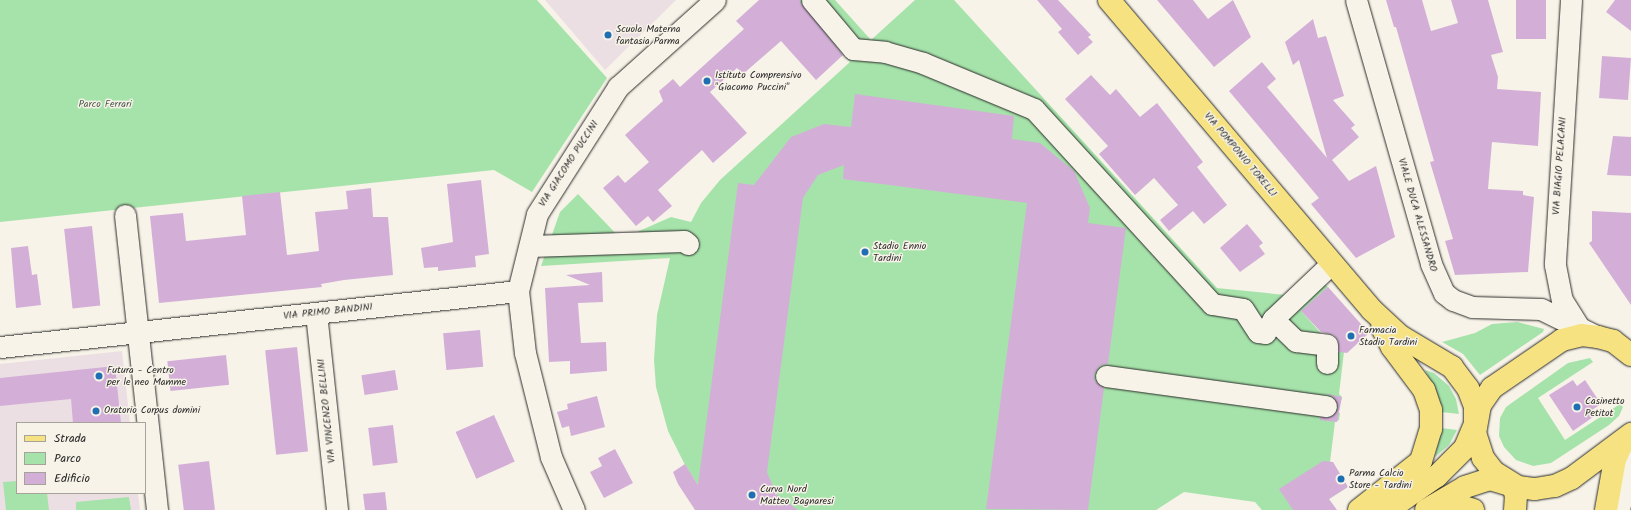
<!DOCTYPE html>
<html>
<head>
<meta charset="utf-8">
<style>
	body { margin:0 }
	#map { position:relative; width:1631px; height:510px; overflow:hidden; background:#f7f3e8; font-family:Kalam,sans-serif }
	div>[style] { position:absolute }
	.built>* { inset:0; background:#ecdfe3 }
	.green>* { inset:0; background:#a6e3aa }
	.building>* { inset:0; background:#d3afd8; transform-origin:0 0 }
	.roads { filter:drop-shadow(0 0 1px #2b2b2b) drop-shadow(0 0 1px #2b2b2b) }
	.minor>* { height:21px; margin:-10.5px; padding:0 10.5px; transform-origin:10.5px; border-radius:10.5px; background:#f7f3e8 }
	.major>* { height:22px; margin:-11px; padding:0 11px; transform-origin:11px; border-radius:11px; background:#f6e281 }
	.dots>* { width:11px; height:11px; translate:-50% -50%; box-sizing:border-box; border:2px solid #f7f3e8; border-radius:50% }
	span { translate:-50% -50%; white-space:nowrap; text-align:center; line-height:1.15; -webkit-text-stroke:3px #f7f3e8; paint-order:stroke }
	.poi-label { font-size:10px; color:#2b2b2b }
	.left { translate:0 -50%; text-align:left }
	.park-label { font-size:10px; color:#4a594b }
	.street-label { font-size:10px; color:#2b2b2b }
	.legend { position:absolute; left:16px; top:422px; width:130px; height:72px; box-sizing:border-box; background:#f7f3e8; border:1px solid #a5a39c; margin:0; padding:5px 7px; list-style:none; font-size:12px; color:#2b2b2b }
	.legend li { display:flex; align-items:center; gap:8px; height:20px }
	.legend b { width:20px; border:1px solid #a5a39c }
</style>
</head>
<body>
<div id="map">
	<div class="built">
		<i style="clip-path:polygon(545px 0,676px 0,605px 70px)"></i>
		<i style="clip-path:polygon(122px 351px,130px 423px,17px 423px,17px 493px,138px 493px,140px 510px,0 510px,0 364px)"></i>
	</div>
	<div class="green">
		<i style="clip-path:polygon(0 0,537px 0,607px 78px,532px 192px,494px 170px,0 222px)"></i>
		<i style="clip-path:polygon(795px 0,835px 0,871px 40px,915px 0,954px 0,1217px 288px,1286px 295px,1311px 272px,1328px 287px,1301px 311px,1338px 352px,1344px 352px,1339px 394px,1342px 397px,1338px 413px,1340px 413px,1339px 420px,1335px 422px,1330px 462px,1347px 485px,1346px 488px,1312px 510px,1262px 510px,1255px 502px,1184px 492px,1156px 510px,714px 510px,684px 463px,668px 431px,656px 387px,654px 360px,657px 315px,670px 258px,541px 266px,560px 212px,578px 194px,621px 239px,671px 217px,691px 222px,701px 203px,720px 180px,850px 62px)"></i>
		<i style="clip-path:polygon(1517px 322px,1544px 329px,1543px 332px,1480px 375px,1463px 354px,1442px 342px,1475px 333px,1492px 324px)"></i>
		<i style="clip-path:polygon(1590px 358px,1593px 362px,1538px 398px,1565px 440px,1620px 404px,1623px 407px,1619px 416px,1609px 425px,1551px 463px,1533px 466px,1516px 460px,1504px 447px,1499px 436px,1500px 418px,1506px 407px,1568px 363px)"></i>
		<i style="clip-path:polygon(1425px 370px,1434px 373px,1449px 386px,1456px 399px,1459px 414px,1441px 412px,1436px 391px)"></i>
		<i style="clip-path:polygon(1441px 428px,1457px 430px,1449px 445px,1435px 457px)"></i>
		<i style="clip-path:polygon(17px 481px,17px 493px,47px 493px,49px 510px,6px 510px,3px 482px)"></i>
		<i style="clip-path:polygon(129px 497px,131px 510px,76px 510px,76px 502px)"></i>
	</div>
	<div class="building">
		<i style="clip-path:polygon(759px 0,799px 0,843px 55px,816px 80px,781px 41px,743px 74px,737px 68px,710px 92px,747px 133px,713px 163px,702px 150px,658px 190px,672px 206px,653px 222px,648px 216px,636px 226px,603px 188px,618px 175px,625px 183px,649px 162px,625px 135px,663px 101px,659px 91px,673px 79px,680px 87px,744px 29px,736px 21px)"></i>
		<i style="clip-path:polygon(1037px 0,1058px 0,1091px 35px,1088px 37px,1093px 42px,1078px 55px,1058px 32px,1062px 29px)"></i>
		<i style="clip-path:polygon(1157px 0,1193px 0,1208px 19px,1233px 0,1251px 37px,1214px 67px)"></i>
		<i style="clip-path:polygon(1386px 0,1422px 0,1431px 31px,1458px 23px,1451px 0,1488px 0,1503px 52px,1491px 55px,1498px 77px,1497px 89px,1541px 92px,1538px 146px,1492px 142px,1488px 189px,1523px 191px,1523px 195px,1534px 197px,1528px 272px,1455px 275px,1445px 241px,1453px 239px,1430px 162px,1434px 161px,1396px 27px,1394px 27px)"></i>
		<i style="left:1516px;top:0;width:30px;height:39px"></i>
		<i style="clip-path:polygon(1615px 0,1631px 0,1631px 31px,1606px 12px)"></i>
		<i style="clip-path:polygon(1313px 19px,1318px 38px,1326px 36px,1344px 96px,1333px 100px,1355px 125px,1351px 128px,1359px 137px,1332px 160px,1349px 181px,1376px 166px,1395px 237px,1356px 258px,1311px 204px,1319px 198px,1229px 91px,1262px 62px,1276px 79px,1267px 87px,1327px 158px,1299px 60px,1293px 65px,1285px 42px)"></i>
		<i style="left:1602px;top:56px;width:29px;height:42px;rotate:4deg"></i>
		<i style="clip-path:polygon(1091px 75px,1110px 95px,1116px 89px,1140px 117px,1157px 103px,1203px 162px,1197px 167px,1227px 205px,1204px 224px,1193px 211px,1169px 231px,1160px 220px,1178px 205px,1154px 178px,1135px 195px,1099px 154px,1108px 146px,1065px 99px)"></i>
		<i style="clip-path:polygon(855px 94px,1014px 116px,1012px 139px,1040px 143px,1074px 171px,1090px 208px,1088px 223px,1126px 228px,1108px 364px,1101px 365px,1094px 374px,1095px 381px,1104px 388px,1088px 510px,986px 509px,1027px 203px,843px 179px,844px 165px,818px 175px,803px 198px,767px 472px,776px 494px,798px 510px,695px 510px,678px 484px,673px 472px,685px 464px,698px 485px,738px 183px,754px 185px,791px 137px,824px 124px,851px 127px)"></i>
		<i style="clip-path:polygon(1613px 136px,1631px 137px,1631px 176px,1607px 175px)"></i>
		<i style="clip-path:polygon(481px 180px,489px 254px,475px 256px,476px 267px,438px 271px,438px 267px,424px 268px,421px 248px,453px 242px,447px 184px)"></i>
		<i style="clip-path:polygon(371px 188px,373px 217px,388px 217px,393px 275px,344px 280px,321px 284px,322px 287px,159px 303px,150px 216px,183px 213px,186px 241px,246px 235px,242px 196px,280px 192px,287px 255px,319px 251px,315px 212px,348px 209px,346px 191px)"></i>
		<i style="clip-path:polygon(1592px 211px,1631px 213px,1631px 305px,1589px 243px,1592px 241px)"></i>
		<i style="clip-path:polygon(1247px 224px,1263px 243px,1259px 246px,1265px 254px,1240px 272px,1220px 248px)"></i>
		<i style="left:92px;top:226px;width:80px;height:28px;rotate:84deg"></i>
		<i style="clip-path:polygon(28px 246px,32px 275px,37px 274px,41px 305px,16px 308px,11px 248px)"></i>
		<i style="clip-path:polygon(602px 272px,603px 302px,578px 303px,581px 343px,606px 342px,607px 371px,570px 374px,570px 361px,549px 362px,545px 288px,590px 285px,566px 275px)"></i>
		<i style="clip-path:polygon(1328px 287px,1369px 333px,1347px 353px,1339px 352px,1338px 340px,1334px 335px,1321px 332px,1301px 311px)"></i>
		<i style="left:480px;top:330px;width:37px;height:37px;rotate:85deg"></i>
		<i style="left:297px;top:347px;width:105px;height:32px;rotate:84deg"></i>
		<i style="left:226px;top:355px;width:30px;height:59px;rotate:84deg"></i>
		<i style="clip-path:polygon(115px 366px,121px 423px,73px 423px,71px 399px,0 406px,0 378px)"></i>
		<i style="left:395px;top:370px;width:20px;height:34px;rotate:81deg"></i>
		<i style="clip-path:polygon(1573px 380px,1577px 386px,1585px 380px,1601px 404px,1592px 410px,1596px 415px,1573px 431px,1549px 395px)"></i>
		<i style="clip-path:polygon(1324px 393px,1342px 397px,1337px 422px,1320px 420px,1320px 417px,1331px 417px,1338px 408px,1334px 397px)"></i>
		<i style="clip-path:polygon(597px 396px,605px 427px,571px 436px,569px 426px,562px 428px,557px 412px,568px 409px,567px 404px)"></i>
		<i style="left:494px;top:415px;width:51px;height:42px;rotate:66deg"></i>
		<i style="left:393px;top:425px;width:38px;height:25px;rotate:83deg"></i>
		<i style="clip-path:polygon(615px 449px,633px 483px,604px 498px,590px 472px,602px 466px,598px 458px)"></i>
		<i style="left:209px;top:461px;width:49px;height:31px;rotate:83deg"></i>
		<i style="clip-path:polygon(1323px 461px,1333px 462px,1348px 487px,1329px 499px,1337px 510px,1293px 510px,1279px 489px)"></i>
		<i style="clip-path:polygon(385px 492px,387px 510px,365px 510px,363px 494px)"></i>
	</div>
	<div class="roads">
		<div class="minor">
			<i style="left:812px;top:0;width:64px;rotate:50.1deg"></i>
			<i style="left:853px;top:49px;width:32px;rotate:5deg"></i>
			<i style="left:885px;top:52px;width:40px;rotate:16deg"></i>
			<i style="left:923px;top:63px;width:120px;rotate:22.5deg"></i>
			<i style="left:1034px;top:109px;width:264px;rotate:47.6deg"></i>
			<i style="left:1212px;top:304px;width:31px;rotate:9deg"></i>
			<i style="left:1243px;top:309px;width:27px;rotate:57deg"></i>
			<i style="left:1258px;top:332px;width:7px;rotate:8deg"></i>
			<i style="left:1265px;top:333px;width:16px;rotate:-60deg"></i>
			<i style="left:1273px;top:319px;width:81px;rotate:-43.5deg"></i>
			<i style="left:1356px;top:0;width:274px;rotate:74.1deg"></i>
			<i style="left:1431px;top:264px;width:32px;rotate:66deg"></i>
			<i style="left:1444px;top:293px;width:11px;rotate:38deg"></i>
			<i style="left:1453px;top:300px;width:20px;rotate:20deg"></i>
			<i style="left:1472px;top:307px;width:69px;rotate:1.7deg"></i>
			<i style="left:1541px;top:309px;width:64px;rotate:26.2deg"></i>
			<i style="left:1571px;top:0;width:265px;rotate:93.5deg"></i>
			<i style="left:1555px;top:265px;width:36px;rotate:79deg"></i>
			<i style="left:1562px;top:300px;width:31px;rotate:58deg"></i>
			<i style="left:125px;top:215px;width:297px;rotate:83.8deg"></i>
			<i style="left:530px;top:246px;width:154px;rotate:-1.9deg"></i>
			<i style="left:684px;top:241px;width:5px;rotate:37deg"></i>
			<i style="left:316px;top:313px;width:198px;rotate:83.9deg"></i>
			<i style="left:1273px;top:319px;width:32px;rotate:44deg"></i>
			<i style="left:1296px;top:341px;width:31px;rotate:7deg"></i>
			<i style="left:1327px;top:345px;width:18px;rotate:90deg"></i>
			<i style="left:0;top:347px;width:521px;rotate:-6.17deg"></i>
			<i style="left:1106px;top:376px;width:222px;rotate:7.8deg"></i>
			<i style="left:574px;top:510px;width:58px;rotate:-113.5deg"></i>
			<i style="left:551px;top:457px;width:107px;rotate:-104deg"></i>
			<i style="left:525px;top:353px;width:62px;rotate:-96.4deg"></i>
			<i style="left:518px;top:291px;width:79px;rotate:-76.1deg"></i>
			<i style="left:537px;top:214px;width:151px;rotate:-57.5deg"></i>
			<i style="left:618px;top:87px;width:130px;rotate:-41.9deg"></i>
			<i style="left:1619px;top:510px;width:67px;rotate:-79.7deg"></i>
		</div>
		<div class="major">
			<i style="left:1109px;top:0;width:407px;rotate:49.7deg"></i>
			<i style="left:1372px;top:310px;width:38px;rotate:43deg"></i>
			<i style="left:1400px;top:336px;width:61px;rotate:30.8deg"></i>
			<i style="left:1452px;top:367px;width:26px;rotate:53deg"></i>
			<i style="left:1468px;top:388px;width:19px;rotate:69deg"></i>
			<i style="left:1475px;top:406px;width:18px;rotate:90deg"></i>
			<i style="left:1475px;top:424px;width:26px;rotate:113deg"></i>
			<i style="left:1465px;top:448px;width:40px;rotate:135deg"></i>
			<i style="left:1437px;top:476px;width:60px;rotate:145.2deg"></i>
			<i style="left:1631px;top:355px;width:23px;rotate:-142deg"></i>
			<i style="left:1613px;top:341px;width:16px;rotate:-165deg"></i>
			<i style="left:1598px;top:337px;width:16px;rotate:-173deg"></i>
			<i style="left:1582px;top:335px;width:21px;rotate:166deg"></i>
			<i style="left:1562px;top:340px;width:85px;rotate:145.6deg"></i>
			<i style="left:1492px;top:388px;width:21px;rotate:125deg"></i>
			<i style="left:1480px;top:405px;width:28px;rotate:100deg"></i>
			<i style="left:1475px;top:433px;width:26px;rotate:72deg"></i>
			<i style="left:1483px;top:458px;width:18px;rotate:52deg"></i>
			<i style="left:1494px;top:472px;width:28px;rotate:32deg"></i>
			<i style="left:1518px;top:487px;width:17px;rotate:7deg"></i>
			<i style="left:1535px;top:489px;width:20px;rotate:-9deg"></i>
			<i style="left:1555px;top:486px;width:19px;rotate:-25deg"></i>
			<i style="left:1572px;top:478px;width:74px;rotate:-36.7deg"></i>
			<i style="left:1359px;top:510px;width:79px;rotate:-38.3deg"></i>
			<i style="left:1421px;top:461px;width:34px;rotate:-73deg"></i>
			<i style="left:1431px;top:429px;width:19px;rotate:-90deg"></i>
			<i style="left:1431px;top:410px;width:21px;rotate:-109deg"></i>
			<i style="left:1424px;top:390px;width:54px;rotate:-126.7deg"></i>
			<i style="left:1392px;top:347px;width:22px;rotate:-117deg"></i>
			<i style="left:1426px;top:510px;width:45px;rotate:-30.5deg"></i>
			<i style="left:1465px;top:487px;width:26px;rotate:-18deg"></i>
			<i style="left:1490px;top:479px;width:24px;rotate:17deg"></i>
			<i style="left:1513px;top:486px;width:10px;rotate:73deg"></i>
			<i style="left:1516px;top:496px;width:14px;rotate:94deg"></i>
			<i style="left:1434px;top:510px;width:25px;rotate:-12deg"></i>
			<i style="left:1458px;top:505px;width:16px;rotate:18deg"></i>
			<i style="left:1606px;top:510px;width:52px;rotate:-80deg"></i>
			<i style="left:1615px;top:459px;width:19px;rotate:-65deg"></i>
		</div>
	</div>
	<div class="dots">
		<i style="left:608px;top:35px;background:#1f6fb2"></i>
		<i style="left:707px;top:81px;background:#1f6fb2"></i>
		<i style="left:865px;top:252px;background:#1f6fb2"></i>
		<i style="left:1351px;top:336px;background:#1f6fb2"></i>
		<i style="left:99px;top:376px;background:#1f6fb2"></i>
		<i style="left:1577px;top:407px;background:#1f6fb2"></i>
		<i style="left:96px;top:411px;background:#1f6fb2"></i>
		<i style="left:1341px;top:479px;background:#1f6fb2"></i>
		<i style="left:752px;top:495px;background:#1f6fb2"></i>
	</div>
	<div class="poi-label">
		<span class="left" style="left:616px;top:35px">Scuola Materna<br>fantasia Parma</span>
		<span class="left" style="left:715px;top:81px">Istituto Comprensivo<br>"Giacomo Puccini"</span>
		<span class="left" style="left:873px;top:252px">Stadio Ennio<br>Tardini</span>
		<span class="left" style="left:1359px;top:336px">Farmacia<br>Stadio Tardini</span>
		<span class="left" style="left:107px;top:376px">Futura - Centro<br>per le neo Mamme</span>
		<span class="left" style="left:1585px;top:407px">Casinetto<br>Petitot</span>
		<span class="left" style="left:104px;top:411px">Oratorio Corpus domini</span>
		<span class="left" style="left:1349px;top:479px">Parma Calcio<br>Store - Tardini</span>
		<span class="left" style="left:760px;top:495px">Curva Nord<br>Matteo Bagnaresi</span>
	</div>
	<div class="park-label">
		<span style="left:105px;top:105px">Parco Ferrari</span>
	</div>
	<div class="street-label">
		<span style="left:1240px;top:155px;rotate:50deg">VIA POMPONIO TORELLI</span>
		<span style="left:569px;top:164px;rotate:-57deg">VIA GIACOMO PUCCINI</span>
		<span style="left:1560px;top:166px;rotate:-86deg">VIA BIAGIO PELACANI</span>
		<span style="left:1417px;top:215px;rotate:74deg">VIALE DUCA ALESSANDRO</span>
		<span style="left:328px;top:312px;rotate:-6deg">VIA PRIMO BANDINI</span>
		<span style="left:327px;top:411px;rotate:-96deg">VIA VINCENZO BELLINI</span>
	</div>
	<ul class="legend">
	<li><b style="height:5px;background:#f6e281"></b>Strada</li>
	<li><b style="height:11px;background:#a6e3aa"></b>Parco</li>
	<li><b style="height:11px;background:#d3afd8"></b>Edificio</li>
	</ul>
</div>
</body>
</html>
